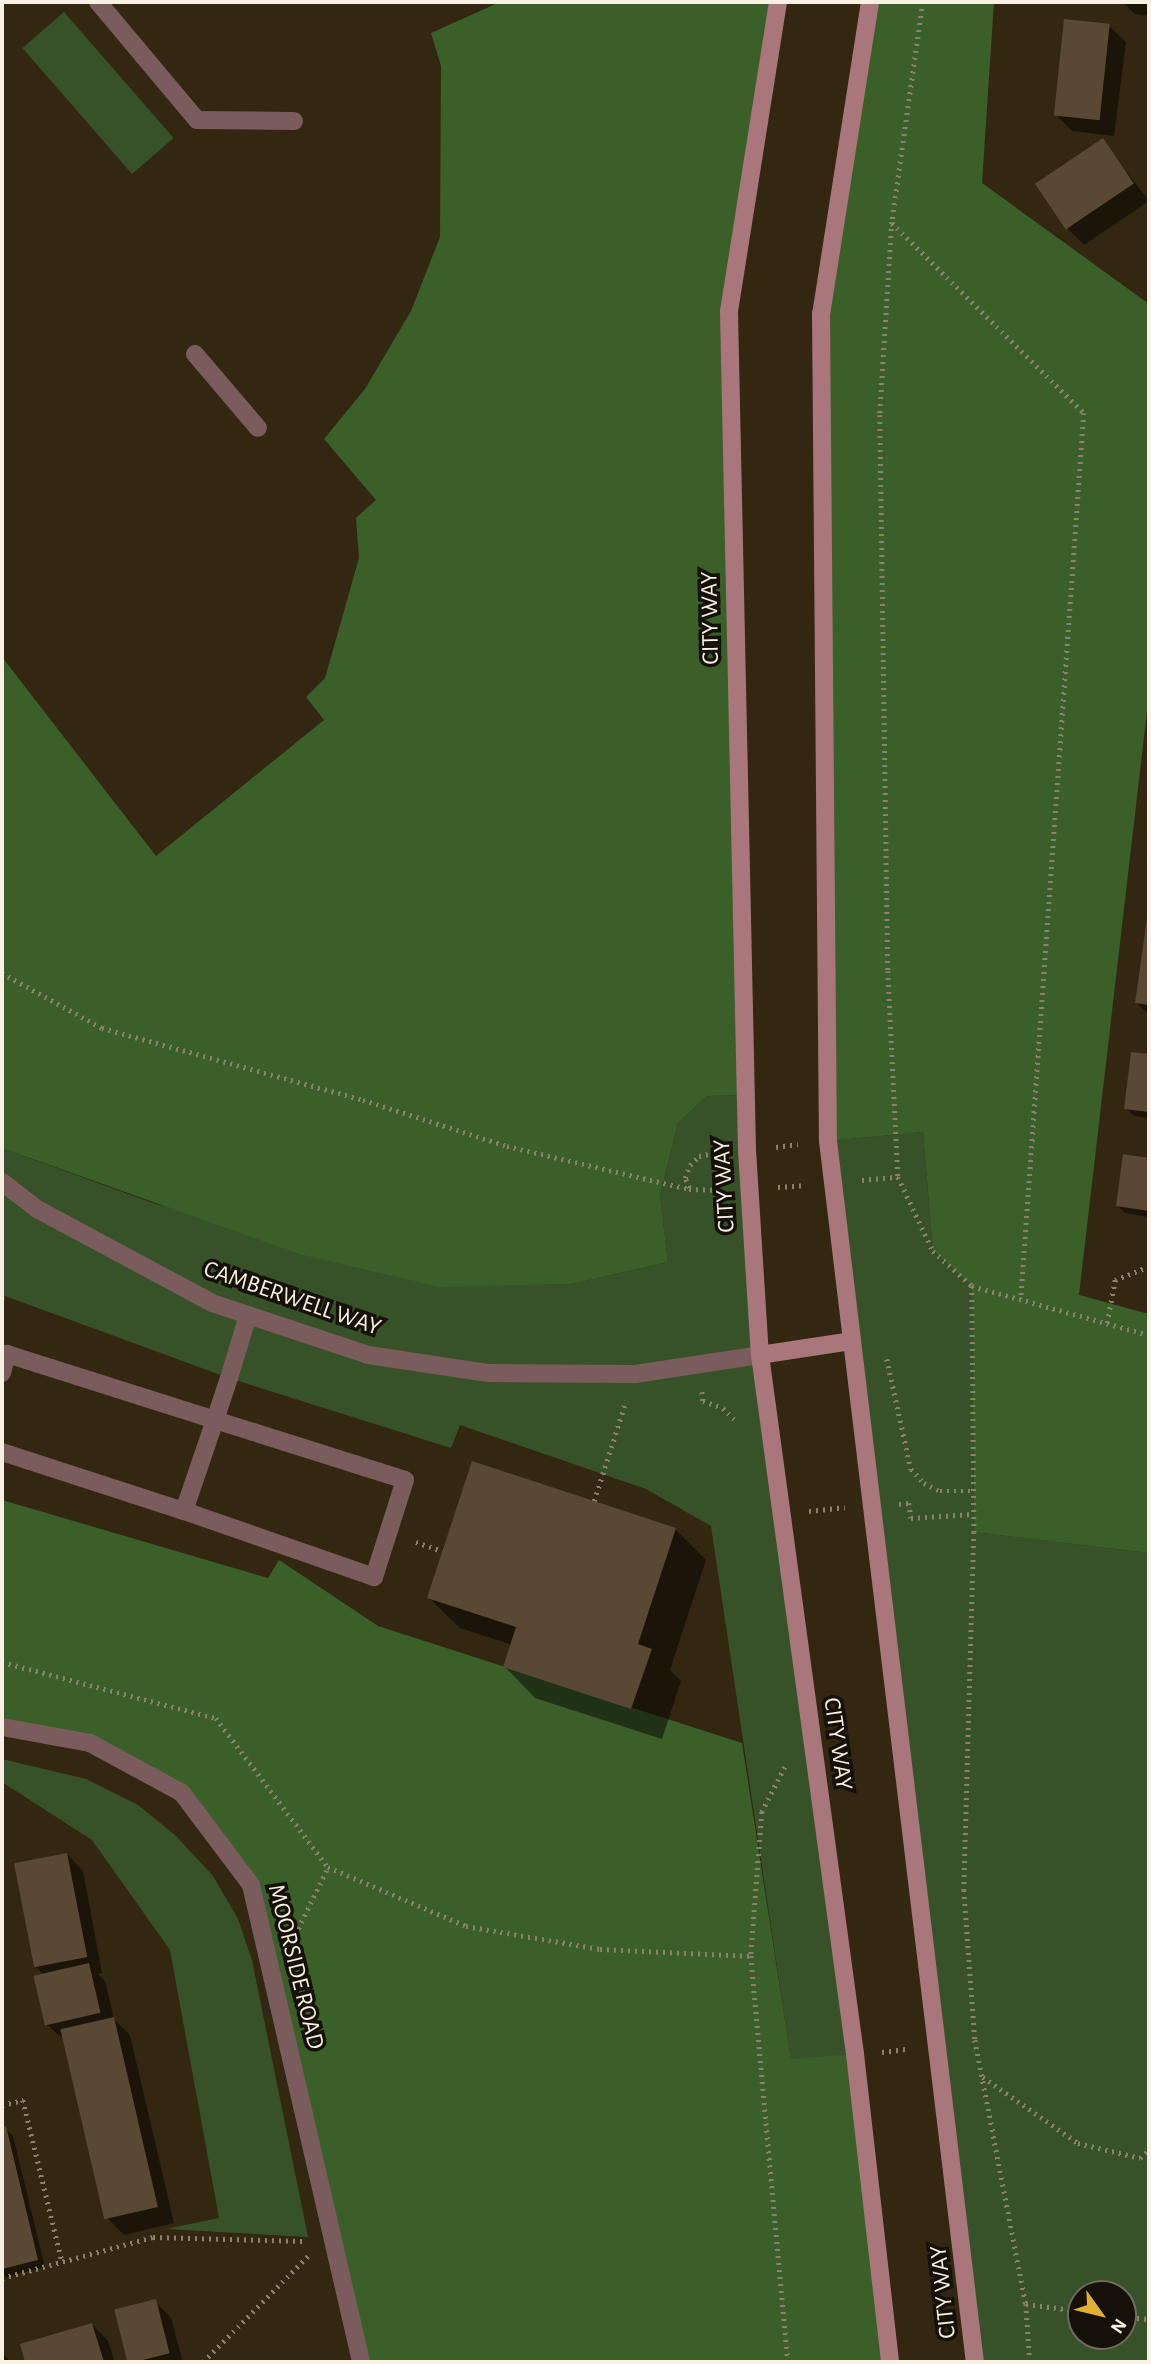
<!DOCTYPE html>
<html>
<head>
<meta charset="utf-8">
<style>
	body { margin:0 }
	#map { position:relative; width:1151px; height:2364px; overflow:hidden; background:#332711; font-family:"Alegreya Sans",sans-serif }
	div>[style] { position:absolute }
	.green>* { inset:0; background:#375229; transform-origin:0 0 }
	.forest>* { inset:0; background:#3b5f29 }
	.shadow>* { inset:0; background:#0007 }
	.building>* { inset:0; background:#594833; transform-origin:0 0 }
	.path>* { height:4.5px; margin-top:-2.25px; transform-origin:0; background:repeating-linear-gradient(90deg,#8b816f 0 2px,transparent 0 7px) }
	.service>* { height:18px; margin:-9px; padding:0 9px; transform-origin:9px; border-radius:9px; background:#7b5c5d }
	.minor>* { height:18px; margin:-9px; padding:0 9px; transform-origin:9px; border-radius:9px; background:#7b5c5d }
	.tertiary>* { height:18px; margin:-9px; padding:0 9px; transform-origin:9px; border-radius:9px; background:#7b5c5d }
	.secondary>* { height:18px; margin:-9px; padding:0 9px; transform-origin:9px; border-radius:9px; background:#a9777b }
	span { translate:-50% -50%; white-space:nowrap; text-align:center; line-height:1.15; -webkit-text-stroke:7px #161108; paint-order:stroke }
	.street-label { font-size:24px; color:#f8f0e3 }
	.frame { position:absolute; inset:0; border:4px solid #f8f0e3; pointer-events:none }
	.north { position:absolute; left:1067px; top:2280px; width:70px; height:70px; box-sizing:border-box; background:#161108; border:2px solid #706a60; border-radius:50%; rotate:124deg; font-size:19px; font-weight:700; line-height:28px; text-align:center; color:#f8f0e3 }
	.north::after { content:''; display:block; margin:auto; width:24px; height:32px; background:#dfb034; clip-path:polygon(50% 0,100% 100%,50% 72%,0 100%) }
</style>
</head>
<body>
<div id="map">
	<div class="green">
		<i style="left:64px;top:12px;width:167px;height:55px;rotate:49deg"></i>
		<i style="clip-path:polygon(746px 1095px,760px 1355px,855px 2054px,827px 2058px,791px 2060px,711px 1526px,646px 1489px,460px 1425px,451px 1448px,229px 1378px,5px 1296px,2px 1315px,2px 1148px,150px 1202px,440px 1286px,572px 1284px,668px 1262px,660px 1195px,678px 1123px,707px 1096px)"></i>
		<i style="clip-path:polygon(evenodd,923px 1132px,933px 1251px,972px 1286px,974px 1532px,1149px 1553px,1149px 2362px,975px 2362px,828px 1141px,923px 1132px,1081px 2294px,1123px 2294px,1123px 2336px,1081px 2336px,1081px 2294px)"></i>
		<i style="clip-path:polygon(2px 1759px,86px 1779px,138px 1805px,175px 1835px,213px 1876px,238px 1919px,252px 1960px,308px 2237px,166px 2229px,219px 2218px,170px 1950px,92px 1840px,2px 1782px)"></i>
	</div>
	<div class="forest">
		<i style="clip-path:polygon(500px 2px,778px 2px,729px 312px,746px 1095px,707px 1096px,678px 1123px,660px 1195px,668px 1262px,572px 1284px,440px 1287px,299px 1254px,2px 1148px,2px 657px,156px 856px,324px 720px,306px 697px,325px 678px,359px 558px,356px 518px,376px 500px,324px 439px,365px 389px,411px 311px,440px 237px,441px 66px,431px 33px)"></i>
		<i style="clip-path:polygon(870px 2px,994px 2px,982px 183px,1149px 304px,1149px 694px,1079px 1295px,1149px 1314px,1149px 1553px,974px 1532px,972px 1286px,933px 1251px,923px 1132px,828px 1141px,821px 314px)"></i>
		<i style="clip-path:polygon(2px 1500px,268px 1578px,279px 1560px,378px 1626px,742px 1743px,791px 2059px,855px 2054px,890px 2362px,361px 2362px,251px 1885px,182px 1793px,90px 1743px,2px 1727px)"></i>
	</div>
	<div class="shadow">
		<i style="clip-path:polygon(1122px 2px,1149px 2px,1149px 16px,1135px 14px)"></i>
		<i style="clip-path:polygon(1109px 26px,1126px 42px,1114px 136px,1072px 131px,1055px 114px)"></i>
		<i style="clip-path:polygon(1102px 140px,1149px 201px,1084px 245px,1068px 229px)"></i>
		<i style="clip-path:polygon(1149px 909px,1149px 1015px,1137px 1003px)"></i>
		<i style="clip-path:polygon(1133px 1054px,1149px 1056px,1149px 1118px,1134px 1116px,1126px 1108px)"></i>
		<i style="clip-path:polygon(1124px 1156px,1149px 1160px,1149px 1217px,1125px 1213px,1117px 1205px)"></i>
		<i style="clip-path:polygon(675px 1529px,706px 1560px,670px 1670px,681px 1681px,662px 1739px,535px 1698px,505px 1667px,512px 1645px,460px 1628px,429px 1598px)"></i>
		<i style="clip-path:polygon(67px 1854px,83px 1871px,102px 1973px,98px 1974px,105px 1981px,114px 2019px,130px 2035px,174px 2223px,124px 2235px,108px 2219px,66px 2041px,47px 2025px,44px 1975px,35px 1966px)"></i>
		<i style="clip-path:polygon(5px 2128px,13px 2136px,45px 2267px,6px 2277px,2px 2273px)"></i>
		<i style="clip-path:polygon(155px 2301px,171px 2318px,183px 2362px,128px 2362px,116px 2311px)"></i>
		<i style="clip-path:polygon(92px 2324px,108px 2341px,115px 2362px,27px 2362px,22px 2345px)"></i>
		<i style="clip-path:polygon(2px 2353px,11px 2362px,2px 2362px)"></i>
	</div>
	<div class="building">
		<i style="left:1064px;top:19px;width:46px;height:97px;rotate:6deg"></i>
		<i style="left:1103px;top:138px;width:55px;height:82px;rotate:56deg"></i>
		<i style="clip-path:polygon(1149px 905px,1149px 1005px,1135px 1003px)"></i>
		<i style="clip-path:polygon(1131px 1052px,1149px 1054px,1149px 1112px,1124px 1109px)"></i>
		<i style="clip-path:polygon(1123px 1154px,1149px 1158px,1149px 1211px,1116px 1206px)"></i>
		<i style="clip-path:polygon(472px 1461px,676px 1528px,638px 1644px,652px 1649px,631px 1709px,503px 1667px,516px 1627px,427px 1598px)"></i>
		<i style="left:67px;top:1853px;width:106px;height:54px;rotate:79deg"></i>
		<i style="left:89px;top:1963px;width:51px;height:57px;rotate:77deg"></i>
		<i style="left:114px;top:2017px;width:195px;height:55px;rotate:77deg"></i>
		<i style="clip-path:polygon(6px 2126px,38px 2260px,2px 2269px,2px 2127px)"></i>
		<i style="left:156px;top:2299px;width:56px;height:43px;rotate:76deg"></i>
		<i style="clip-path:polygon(92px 2323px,104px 2362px,25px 2362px,20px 2344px)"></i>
	</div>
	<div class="path">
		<i style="left:923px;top:2px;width:222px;rotate:98deg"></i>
		<i style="left:892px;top:222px;width:193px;rotate:93.6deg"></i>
		<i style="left:880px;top:415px;width:556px;rotate:89.18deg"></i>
		<i style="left:888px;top:971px;width:206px;rotate:87.2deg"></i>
		<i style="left:898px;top:1177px;width:82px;rotate:64.7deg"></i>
		<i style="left:933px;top:1251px;width:52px;rotate:41.9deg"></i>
		<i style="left:972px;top:1286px;width:246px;rotate:89.5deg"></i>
		<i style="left:974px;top:1532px;width:358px;rotate:91.6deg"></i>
		<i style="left:964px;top:1890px;width:150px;rotate:85.8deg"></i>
		<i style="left:975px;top:2040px;width:269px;rotate:79.1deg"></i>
		<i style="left:1026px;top:2304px;width:58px;rotate:86.1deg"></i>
		<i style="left:892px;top:223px;width:270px;rotate:44.7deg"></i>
		<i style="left:1084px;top:413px;width:888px;rotate:94.07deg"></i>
		<i style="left:2px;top:973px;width:114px;rotate:28.8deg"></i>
		<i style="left:102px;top:1028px;width:271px;rotate:15.4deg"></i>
		<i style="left:363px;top:1100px;width:151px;rotate:17.7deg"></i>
		<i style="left:507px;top:1146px;width:187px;rotate:13.3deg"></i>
		<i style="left:689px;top:1189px;width:32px;rotate:2deg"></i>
		<i style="left:776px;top:1147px;width:22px;rotate:-8deg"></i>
		<i style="left:862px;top:1180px;width:36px;rotate:-5deg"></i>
		<i style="left:778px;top:1187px;width:26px;rotate:-4deg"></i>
		<i style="left:689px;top:1188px;width:11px;rotate:-112deg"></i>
		<i style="left:685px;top:1178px;width:14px;rotate:-69deg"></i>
		<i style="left:690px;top:1165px;width:13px;rotate:-45deg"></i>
		<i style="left:699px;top:1156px;width:19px;rotate:-12deg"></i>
		<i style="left:972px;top:1286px;width:184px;rotate:15.5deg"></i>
		<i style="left:1107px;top:1323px;width:44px;rotate:-79.5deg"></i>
		<i style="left:1115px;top:1280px;width:37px;rotate:-22deg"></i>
		<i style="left:887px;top:1359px;width:113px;rotate:77.7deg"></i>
		<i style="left:911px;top:1469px;width:19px;rotate:47deg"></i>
		<i style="left:924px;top:1483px;width:18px;rotate:27deg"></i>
		<i style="left:940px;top:1491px;width:33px"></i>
		<i style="left:702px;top:1392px;width:9px;rotate:84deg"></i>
		<i style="left:703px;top:1401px;width:21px;rotate:19deg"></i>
		<i style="left:723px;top:1408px;width:20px;rotate:45deg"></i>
		<i style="left:594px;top:1501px;width:105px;rotate:-72.3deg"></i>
		<i style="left:899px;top:1504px;width:10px;rotate:-6deg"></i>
		<i style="left:909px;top:1503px;width:15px;rotate:82deg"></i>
		<i style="left:911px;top:1518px;width:62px;rotate:-3.7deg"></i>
		<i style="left:809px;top:1511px;width:36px;rotate:-6deg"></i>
		<i style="left:416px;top:1542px;width:28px;rotate:19deg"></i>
		<i style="left:2px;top:1662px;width:221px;rotate:14.7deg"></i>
		<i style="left:216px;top:1718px;width:186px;rotate:53.1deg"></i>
		<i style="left:328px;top:1867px;width:150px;rotate:23.1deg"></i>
		<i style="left:466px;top:1926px;width:136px;rotate:9.7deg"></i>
		<i style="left:600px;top:1949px;width:151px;rotate:2.7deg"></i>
		<i style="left:785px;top:1767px;width:51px;rotate:117.1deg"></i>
		<i style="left:762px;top:1812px;width:144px;rotate:94.4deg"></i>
		<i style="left:751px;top:1956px;width:408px;rotate:84.8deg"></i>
		<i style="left:295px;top:1935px;width:76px;rotate:-64.1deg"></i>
		<i style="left:882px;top:2052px;width:26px;rotate:-7deg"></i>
		<i style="left:983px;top:2077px;width:116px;rotate:34.8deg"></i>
		<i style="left:1078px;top:2143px;width:64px;rotate:13.6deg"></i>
		<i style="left:1140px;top:2158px;width:12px;rotate:-42deg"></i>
		<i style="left:2px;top:2105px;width:22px;rotate:-13deg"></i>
		<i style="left:23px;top:2100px;width:166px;rotate:76.4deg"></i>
		<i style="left:2px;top:2278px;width:156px;rotate:-15.2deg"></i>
		<i style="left:153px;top:2237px;width:150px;rotate:1.5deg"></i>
		<i style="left:1026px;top:2304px;width:55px;rotate:7.3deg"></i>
		<i style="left:1123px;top:2316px;width:26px;rotate:7deg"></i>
		<i style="left:203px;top:2362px;width:149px;rotate:-45.3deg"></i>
	</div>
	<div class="service">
		<i style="left:98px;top:2px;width:154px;rotate:50deg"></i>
		<i style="left:197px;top:120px;width:97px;rotate:0.6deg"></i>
		<i style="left:195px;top:354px;width:97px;rotate:49.6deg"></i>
		<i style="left:2px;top:1373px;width:20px;rotate:-75deg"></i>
		<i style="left:7px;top:1354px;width:218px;rotate:17.6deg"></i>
		<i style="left:215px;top:1420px;width:199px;rotate:17.5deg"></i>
		<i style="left:405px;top:1480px;width:102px;rotate:107.7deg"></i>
		<i style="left:374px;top:1577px;width:201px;rotate:-160.8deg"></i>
		<i style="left:184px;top:1511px;width:96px;rotate:-71.2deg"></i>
		<i style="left:215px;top:1420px;width:44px;rotate:-71.6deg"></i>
		<i style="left:229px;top:1378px;width:66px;rotate:-73.2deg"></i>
		<i style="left:2px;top:1452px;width:191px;rotate:18deg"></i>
	</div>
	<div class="minor">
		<i style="left:2px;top:1182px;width:44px;rotate:37.6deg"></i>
		<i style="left:37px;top:1209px;width:199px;rotate:28.2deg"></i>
		<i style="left:212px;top:1303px;width:164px;rotate:18.4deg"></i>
		<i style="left:368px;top:1355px;width:122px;rotate:8.5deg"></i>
		<i style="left:489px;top:1373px;width:146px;rotate:0.4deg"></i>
		<i style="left:635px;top:1374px;width:126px;rotate:-8.6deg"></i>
	</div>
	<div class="tertiary">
		<i style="left:2px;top:1727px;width:89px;rotate:10.3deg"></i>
		<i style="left:90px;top:1743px;width:105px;rotate:28.5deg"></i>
		<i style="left:182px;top:1793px;width:115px;rotate:53.1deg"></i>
		<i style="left:251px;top:1885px;width:490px;rotate:77deg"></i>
	</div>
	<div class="secondary">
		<i style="left:778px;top:2px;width:314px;rotate:99deg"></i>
		<i style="left:729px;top:312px;width:838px;rotate:88.77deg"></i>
		<i style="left:747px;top:1150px;width:205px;rotate:86.4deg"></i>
		<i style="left:760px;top:1355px;width:705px;rotate:82.26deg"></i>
		<i style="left:855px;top:2054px;width:310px;rotate:83.5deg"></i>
		<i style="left:870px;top:2px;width:316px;rotate:98.9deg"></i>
		<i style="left:821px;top:314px;width:827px;rotate:89.52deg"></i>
		<i style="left:828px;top:1141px;width:1230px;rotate:83.14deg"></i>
		<i style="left:760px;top:1355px;width:92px;rotate:-8.7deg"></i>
	</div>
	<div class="street-label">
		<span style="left:711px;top:618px;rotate:-91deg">CITY WAY</span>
		<span style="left:725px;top:1186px;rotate:-93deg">CITY WAY</span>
		<span style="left:292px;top:1299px;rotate:19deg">CAMBERWELL WAY</span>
		<span style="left:837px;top:1744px;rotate:82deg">CITY WAY</span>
		<span style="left:295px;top:1967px;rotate:76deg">MOORSIDE ROAD</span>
		<span style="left:944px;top:2292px;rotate:-96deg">CITY WAY</span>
	</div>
	<div class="frame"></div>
	<div class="north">N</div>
</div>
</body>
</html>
